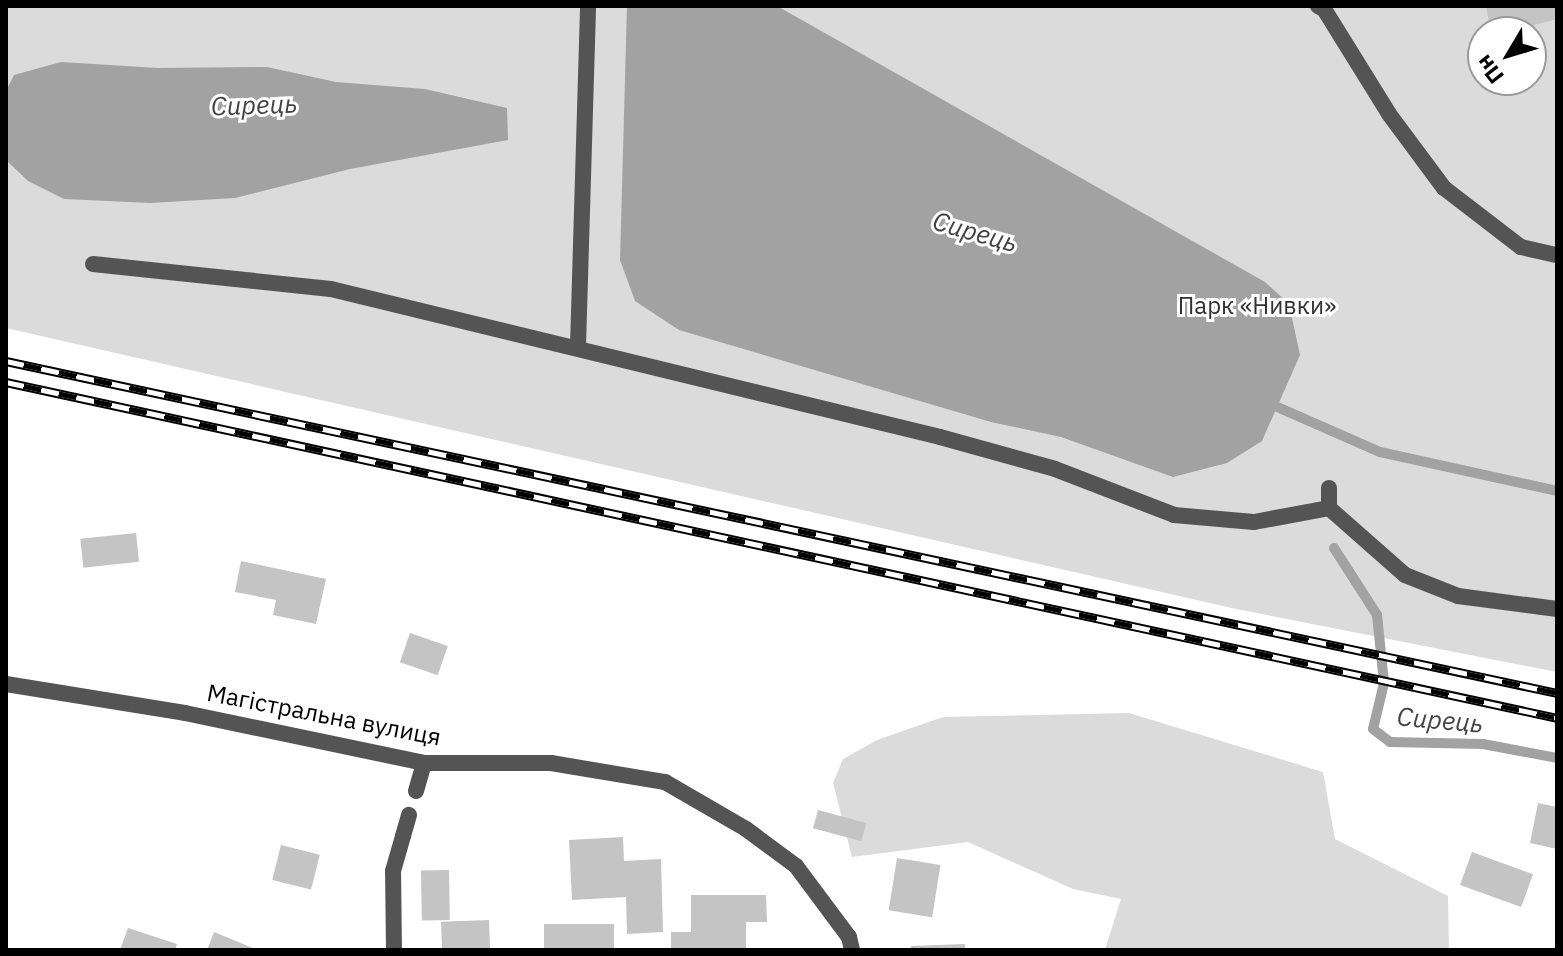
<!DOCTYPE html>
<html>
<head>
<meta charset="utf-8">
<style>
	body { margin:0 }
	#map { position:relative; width:1563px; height:956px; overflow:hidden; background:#fff; font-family:"IBM Plex Sans",sans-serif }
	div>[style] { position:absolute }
	.green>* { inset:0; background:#dbdbdb }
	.water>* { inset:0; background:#a2a2a2 }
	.stream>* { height:10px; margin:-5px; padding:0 5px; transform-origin:5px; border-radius:5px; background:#a2a2a2 }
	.building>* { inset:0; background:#c4c4c4; transform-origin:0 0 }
	.service>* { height:16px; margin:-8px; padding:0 8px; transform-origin:8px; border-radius:8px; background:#545454 }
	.minor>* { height:16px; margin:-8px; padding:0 8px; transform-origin:8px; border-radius:8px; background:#545454 }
	.rail>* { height:9px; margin-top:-4.5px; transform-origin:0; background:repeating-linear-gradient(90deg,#fff 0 18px,#000 0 36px); box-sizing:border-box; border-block:2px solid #000 }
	span { translate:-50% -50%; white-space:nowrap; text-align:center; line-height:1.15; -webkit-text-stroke:6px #fff; paint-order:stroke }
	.park-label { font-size:24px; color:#323232 }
	.street-label { font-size:24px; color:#000 }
	.water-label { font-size:26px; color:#434343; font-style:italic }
	.frame { position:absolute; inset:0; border:8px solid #000; pointer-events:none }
	.north { position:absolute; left:1467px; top:16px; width:80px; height:80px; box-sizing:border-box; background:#fff; border:2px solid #999; border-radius:50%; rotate:232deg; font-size:22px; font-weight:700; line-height:32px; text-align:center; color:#000 }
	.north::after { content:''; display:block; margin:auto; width:28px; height:36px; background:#000; clip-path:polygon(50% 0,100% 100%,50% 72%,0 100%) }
</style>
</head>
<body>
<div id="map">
	<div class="green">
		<i style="clip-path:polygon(evenodd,6px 6px,1557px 6px,1557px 672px,1236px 609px,6px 328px,6px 6px,1483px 32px,1531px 32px,1531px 80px,1483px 80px,1483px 32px)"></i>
		<i style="clip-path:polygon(1129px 713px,1323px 772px,1335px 839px,1448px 896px,1449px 950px,1105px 950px,1121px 899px,1073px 889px,968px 842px,852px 857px,833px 783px,843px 759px,877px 740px,943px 717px)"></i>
	</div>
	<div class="water">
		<i style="clip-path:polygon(627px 6px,777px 6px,1265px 282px,1289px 304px,1300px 355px,1262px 441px,1227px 463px,1173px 477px,1061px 437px,991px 422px,679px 330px,635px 301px,620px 260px)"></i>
		<i style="clip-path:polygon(61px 62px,158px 68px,267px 67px,336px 82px,425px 89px,507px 108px,508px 140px,350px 169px,235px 198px,150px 203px,64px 199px,28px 181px,6px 160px,6px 91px,14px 75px)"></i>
	</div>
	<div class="stream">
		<i style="left:1266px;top:402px;width:124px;rotate:23.7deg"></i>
		<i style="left:1380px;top:452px;width:181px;rotate:12.4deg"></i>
		<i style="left:1334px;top:548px;width:80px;rotate:57.3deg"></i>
		<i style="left:1377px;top:615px;width:68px;rotate:84.1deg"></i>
		<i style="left:1384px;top:683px;width:47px;rotate:103.4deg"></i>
		<i style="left:1373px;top:729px;width:21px;rotate:37deg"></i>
		<i style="left:1390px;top:742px;width:93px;rotate:1.2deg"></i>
		<i style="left:1483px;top:744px;width:75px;rotate:10.7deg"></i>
	</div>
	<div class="building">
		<i style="clip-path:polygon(1486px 6px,1557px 6px,1557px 19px,1534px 25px,1536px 32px,1510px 32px,1508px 23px,1490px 27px)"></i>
		<i style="left:136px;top:533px;width:29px;height:56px;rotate:84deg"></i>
		<i style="clip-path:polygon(241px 561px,326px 579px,316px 624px,273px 615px,276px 600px,235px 592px)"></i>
		<i style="left:410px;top:633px;width:40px;height:31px;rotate:19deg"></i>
		<i style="clip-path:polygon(1538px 803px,1557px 807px,1557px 849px,1530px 843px)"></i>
		<i style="left:818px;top:810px;width:50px;height:19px;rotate:15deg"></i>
		<i style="clip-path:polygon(623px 837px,624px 861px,661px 859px,663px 932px,627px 934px,626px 897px,572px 900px,569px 840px)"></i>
		<i style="left:281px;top:845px;width:40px;height:36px;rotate:14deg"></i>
		<i style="left:1472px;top:852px;width:65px;height:35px;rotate:20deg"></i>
		<i style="left:897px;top:858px;width:44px;height:53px;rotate:9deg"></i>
		<i style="left:449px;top:870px;width:50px;height:28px;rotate:89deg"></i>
		<i style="clip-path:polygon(691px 895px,766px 895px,767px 922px,746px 922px,746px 950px,671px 950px,671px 932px,691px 932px)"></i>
		<i style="left:489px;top:920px;width:30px;height:48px;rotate:88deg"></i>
		<i style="left:544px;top:924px;width:70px;height:26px"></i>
		<i style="clip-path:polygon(128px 928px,177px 944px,175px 950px,120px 950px)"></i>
		<i style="clip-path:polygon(214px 932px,258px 950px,207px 950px)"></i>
		<i style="clip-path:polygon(965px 944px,965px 950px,911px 950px,911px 946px)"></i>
	</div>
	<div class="service">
		<i style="left:1318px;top:6px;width:7px;rotate:27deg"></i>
		<i style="left:1324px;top:9px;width:123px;rotate:58.2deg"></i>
		<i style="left:1389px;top:114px;width:92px;rotate:53.4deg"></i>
		<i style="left:1444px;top:188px;width:97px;rotate:37.5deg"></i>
		<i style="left:1521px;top:247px;width:37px;rotate:13deg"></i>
		<i style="left:93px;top:264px;width:239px;rotate:6deg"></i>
		<i style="left:331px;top:289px;width:627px;rotate:13.66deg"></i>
		<i style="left:940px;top:437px;width:119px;rotate:15.5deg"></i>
		<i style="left:1055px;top:469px;width:128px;rotate:21.1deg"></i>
		<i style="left:1174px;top:515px;width:80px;rotate:5deg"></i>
		<i style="left:1254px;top:522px;width:76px;rotate:-10.6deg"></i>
		<i style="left:578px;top:346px;width:340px;rotate:-88.3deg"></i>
		<i style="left:1329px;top:488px;width:20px;rotate:90deg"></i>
		<i style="left:1329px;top:508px;width:101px;rotate:41.4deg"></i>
		<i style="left:1405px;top:575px;width:57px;rotate:21.6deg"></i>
		<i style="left:1458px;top:596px;width:100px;rotate:7.5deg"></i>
		<i style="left:416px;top:791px;width:29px;rotate:-74deg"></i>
		<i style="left:403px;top:836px;width:22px;rotate:-74deg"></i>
	</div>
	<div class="minor">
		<i style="left:6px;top:684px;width:181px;rotate:9.2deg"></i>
		<i style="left:185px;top:713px;width:244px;rotate:11.8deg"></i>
		<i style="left:424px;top:763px;width:127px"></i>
		<i style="left:551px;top:763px;width:116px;rotate:9.5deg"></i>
		<i style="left:665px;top:782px;width:94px;rotate:30.1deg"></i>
		<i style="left:746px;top:829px;width:62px;rotate:36.5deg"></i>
		<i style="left:796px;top:866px;width:89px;rotate:53.3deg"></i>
		<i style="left:849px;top:937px;width:13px;rotate:77deg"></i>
		<i style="left:394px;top:950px;width:79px;rotate:-90.7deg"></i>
		<i style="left:393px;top:871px;width:36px;rotate:-74deg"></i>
	</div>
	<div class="rail">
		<i style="left:6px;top:361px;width:1586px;rotate:12.08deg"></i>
		<i style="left:6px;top:382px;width:1587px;rotate:12.22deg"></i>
	</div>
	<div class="park-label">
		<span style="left:1257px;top:306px">Парк «Нивки»</span>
	</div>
	<div class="street-label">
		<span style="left:324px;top:715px;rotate:11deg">Магістральна вулиця</span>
	</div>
	<div class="water-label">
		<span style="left:254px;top:105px;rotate:-2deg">Сирець</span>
		<span style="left:975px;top:232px;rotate:16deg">Сирець</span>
		<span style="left:1440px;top:720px;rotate:5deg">Сирець</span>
	</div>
	<div class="frame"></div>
	<div class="north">Пн</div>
</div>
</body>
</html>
